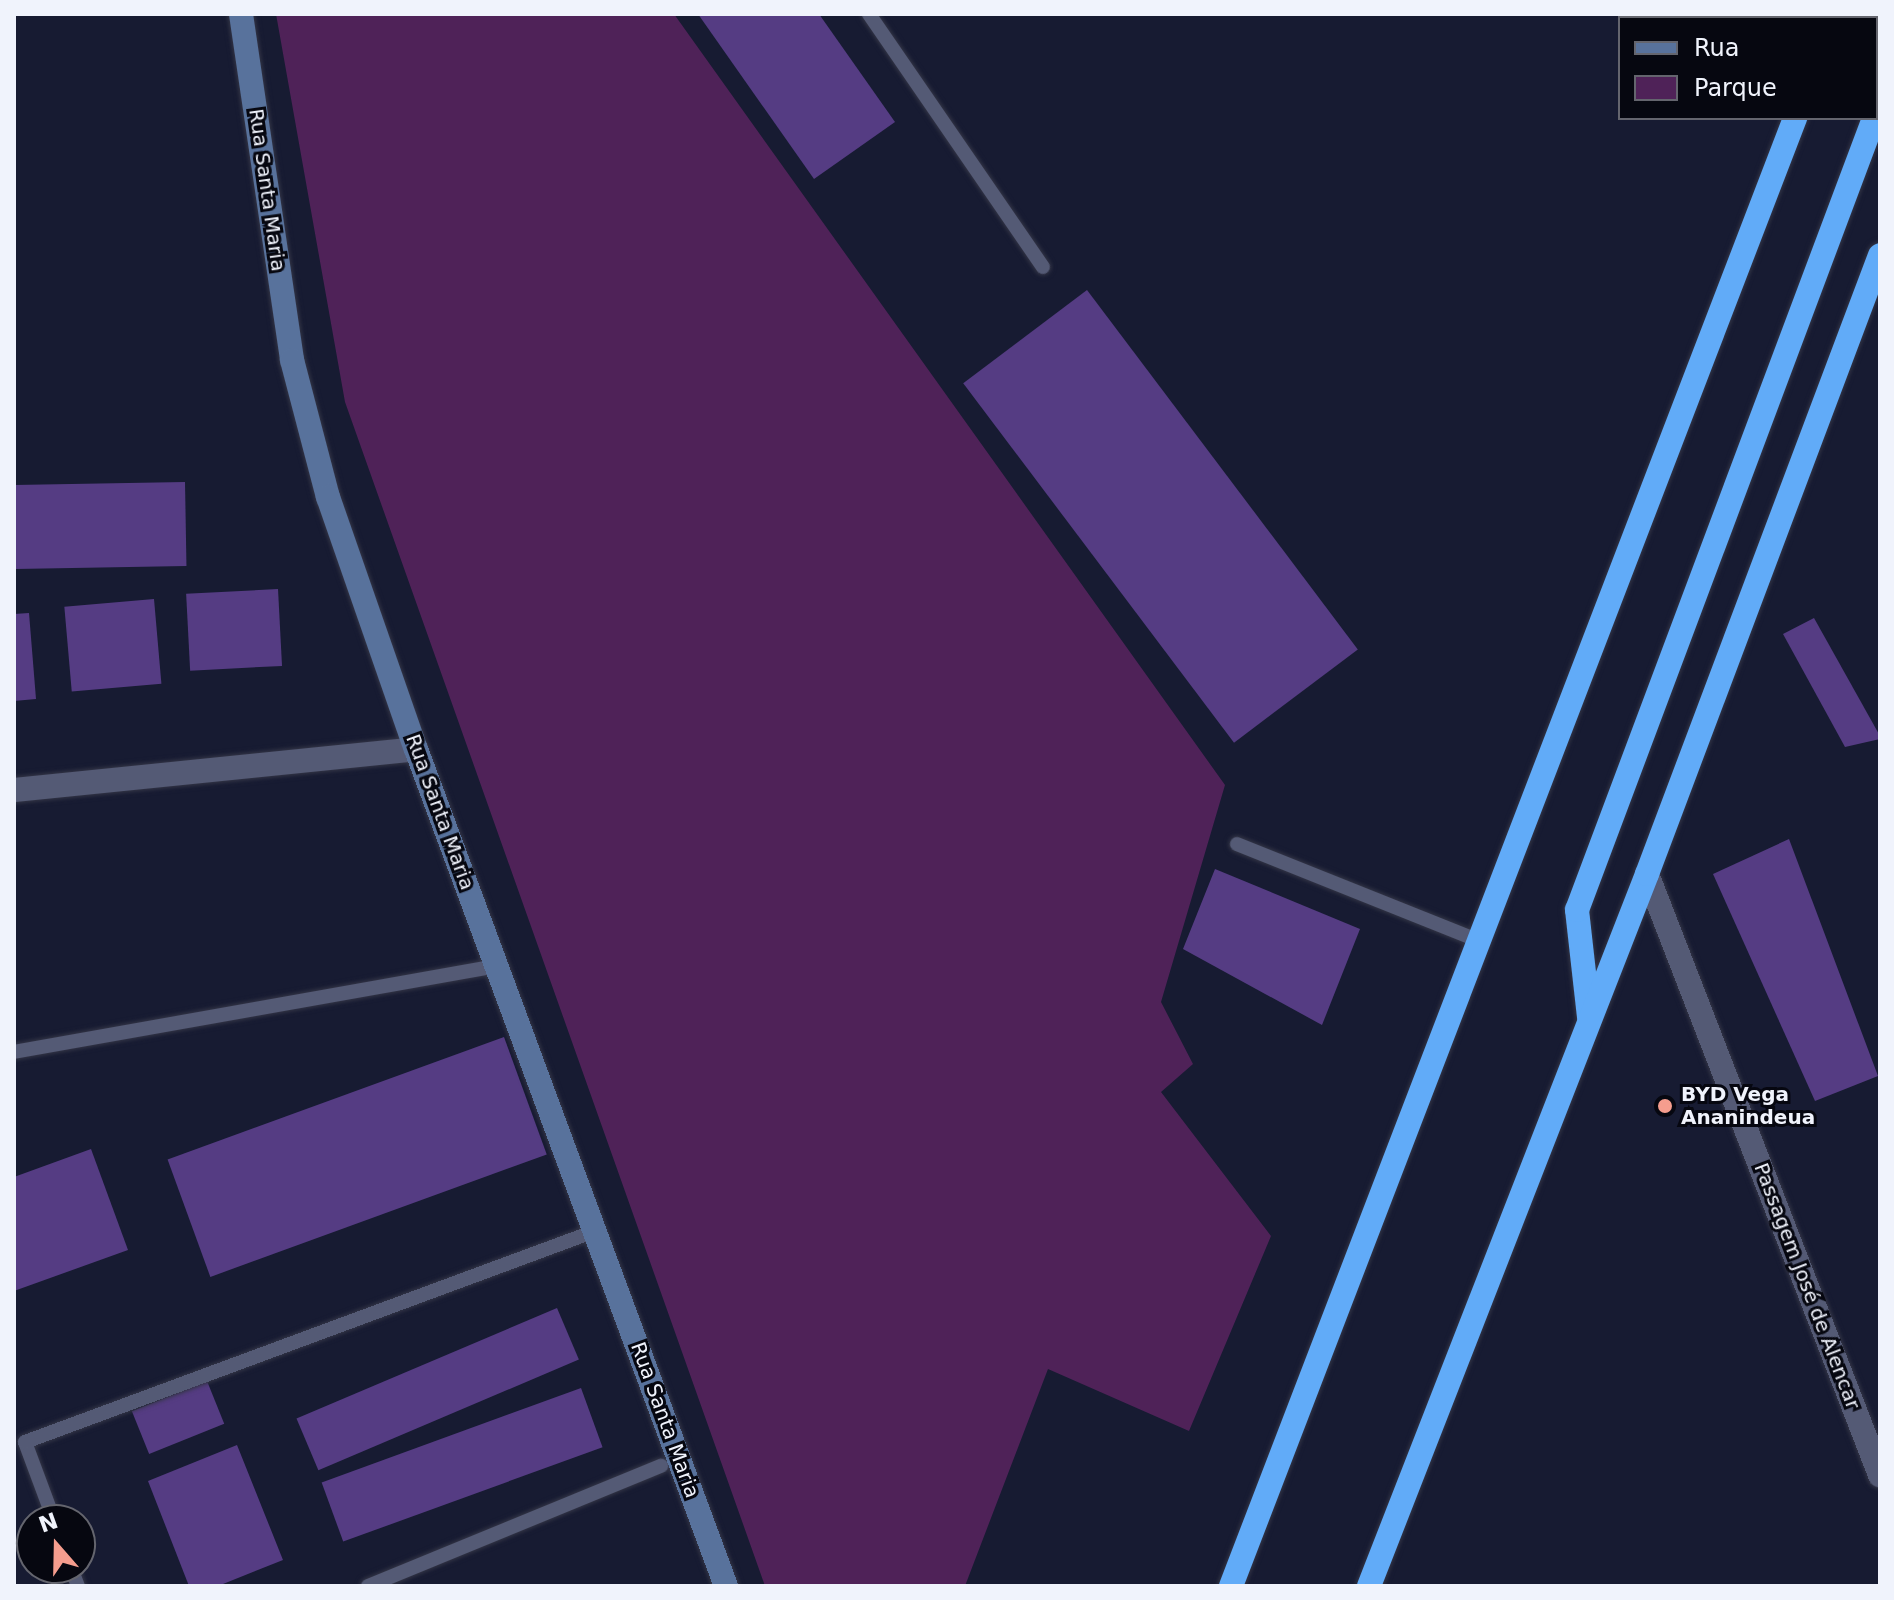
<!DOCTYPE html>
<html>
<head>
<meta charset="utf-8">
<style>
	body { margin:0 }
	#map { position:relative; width:1894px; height:1600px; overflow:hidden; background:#171b32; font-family:"DejaVu Sans",sans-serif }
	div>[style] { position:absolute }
	.green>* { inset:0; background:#4f2258 }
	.building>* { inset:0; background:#553c83; transform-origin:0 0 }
	.roads { filter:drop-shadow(0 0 2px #333546) drop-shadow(0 0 2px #333546) }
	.lane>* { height:14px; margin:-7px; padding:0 7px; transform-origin:7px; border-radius:7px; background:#545a75 }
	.street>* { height:24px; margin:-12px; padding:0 12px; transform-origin:12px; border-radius:12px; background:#545a75 }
	.secondary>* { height:24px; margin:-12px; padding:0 12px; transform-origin:12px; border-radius:12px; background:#58729c }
	.highway>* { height:24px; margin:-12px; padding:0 12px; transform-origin:12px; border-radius:12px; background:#61abf8 }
	.dots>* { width:22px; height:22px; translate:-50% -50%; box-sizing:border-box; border:4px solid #060710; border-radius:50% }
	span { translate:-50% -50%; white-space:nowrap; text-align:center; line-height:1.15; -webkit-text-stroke:6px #060710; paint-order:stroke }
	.street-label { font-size:20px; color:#f0f3fc }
	.poi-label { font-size:20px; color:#f0f3fc; font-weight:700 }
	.left { translate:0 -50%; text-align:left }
	.frame { position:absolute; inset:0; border:16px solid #f0f3fc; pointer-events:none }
	.legend { position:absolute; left:1618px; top:16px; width:260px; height:104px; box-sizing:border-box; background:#060710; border:2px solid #64656e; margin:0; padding:10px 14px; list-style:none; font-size:24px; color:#f0f3fc }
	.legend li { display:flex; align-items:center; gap:16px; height:40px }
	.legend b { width:40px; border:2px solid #64656e }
	.north { position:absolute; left:16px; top:1504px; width:80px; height:80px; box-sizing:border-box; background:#060710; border:2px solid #64656e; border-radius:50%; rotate:340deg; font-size:22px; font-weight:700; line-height:32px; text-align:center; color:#f0f3fc }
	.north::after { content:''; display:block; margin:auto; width:28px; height:36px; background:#f59d8e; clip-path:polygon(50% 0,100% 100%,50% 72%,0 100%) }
</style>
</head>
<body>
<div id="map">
	<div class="green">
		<i style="clip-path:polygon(276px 14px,674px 14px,1225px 785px,1161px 1002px,1193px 1064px,1161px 1092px,1271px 1236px,1189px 1431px,1048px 1369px,965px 1586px,765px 1586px,345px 402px)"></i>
	</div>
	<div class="building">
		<i style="clip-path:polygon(698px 14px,819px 14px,895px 122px,814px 179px)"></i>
		<i style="left:1087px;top:290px;width:450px;height:155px;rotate:53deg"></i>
		<i style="left:185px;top:482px;width:84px;height:171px;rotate:89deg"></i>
		<i style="left:278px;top:589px;width:77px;height:92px;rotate:87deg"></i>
		<i style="left:154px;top:599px;width:85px;height:90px;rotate:85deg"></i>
		<i style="clip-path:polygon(29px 613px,36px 699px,14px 701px,14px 614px)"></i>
		<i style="clip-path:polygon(1814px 618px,1880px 736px,1880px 739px,1845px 747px,1783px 634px)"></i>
		<i style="clip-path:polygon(1789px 839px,1878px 1076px,1815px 1101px,1713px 874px)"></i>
		<i style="clip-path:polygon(1215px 869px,1360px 929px,1322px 1025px,1183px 949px)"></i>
		<i style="left:504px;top:1037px;width:125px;height:358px;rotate:70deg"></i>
		<i style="clip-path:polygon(91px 1149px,128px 1250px,14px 1291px,14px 1177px)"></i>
		<i style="left:557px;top:1308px;width:56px;height:283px;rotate:67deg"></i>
		<i style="left:207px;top:1381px;width:46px;height:81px;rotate:68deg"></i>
		<i style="left:581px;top:1388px;width:63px;height:276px;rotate:70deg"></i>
		<i style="clip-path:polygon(237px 1445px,283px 1560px,218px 1586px,189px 1586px,148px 1481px)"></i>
	</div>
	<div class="roads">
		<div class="lane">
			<i style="left:869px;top:14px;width:307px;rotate:55.5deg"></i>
			<i style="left:1237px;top:844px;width:261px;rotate:21.8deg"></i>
			<i style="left:14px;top:1052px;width:492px;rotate:-10.1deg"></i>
			<i style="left:54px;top:1520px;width:83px;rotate:-110.4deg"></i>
			<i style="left:25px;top:1442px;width:608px;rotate:-20.31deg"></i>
			<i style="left:71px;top:1568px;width:19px;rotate:69deg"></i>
			<i style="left:368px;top:1586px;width:317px;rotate:-22.3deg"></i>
		</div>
		<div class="street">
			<i style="left:14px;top:790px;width:404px;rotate:-5.8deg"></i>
			<i style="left:1647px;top:874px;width:645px;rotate:68.81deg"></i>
		</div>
		<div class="secondary">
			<i style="left:241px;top:14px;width:350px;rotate:81.6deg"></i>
			<i style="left:292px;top:360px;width:142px;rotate:75.3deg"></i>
			<i style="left:328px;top:497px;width:267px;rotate:70.8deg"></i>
			<i style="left:416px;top:749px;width:893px;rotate:69.68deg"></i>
		</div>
		<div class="highway">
			<i style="left:1833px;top:18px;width:4px;rotate:-63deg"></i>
			<i style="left:1876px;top:54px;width:6px;rotate:45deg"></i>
			<i style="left:1589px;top:1017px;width:108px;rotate:-96.4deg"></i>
			<i style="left:1577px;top:910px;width:846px;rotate:-69.44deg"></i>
			<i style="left:1231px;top:1586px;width:1573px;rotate:-68.98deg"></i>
			<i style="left:1369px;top:1586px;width:764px;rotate:-68.67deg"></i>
			<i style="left:1647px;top:874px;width:661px;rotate:-69.37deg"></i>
		</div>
	</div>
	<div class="dots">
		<i style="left:1665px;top:1106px;background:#f59d8e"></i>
	</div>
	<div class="street-label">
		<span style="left:267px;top:190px;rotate:82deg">Rua Santa Maria</span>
		<span style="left:440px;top:812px;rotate:70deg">Rua Santa Maria</span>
		<span style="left:1807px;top:1286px;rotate:69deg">Passagem José de Alencar</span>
		<span style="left:665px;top:1420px;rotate:70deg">Rua Santa Maria</span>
	</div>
	<div class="poi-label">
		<span class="left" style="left:1681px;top:1106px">BYD Vega<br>Ananindeua</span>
	</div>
	<div class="frame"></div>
	<ul class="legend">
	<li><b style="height:10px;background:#58729c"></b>Rua</li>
	<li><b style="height:22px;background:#4f2258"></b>Parque</li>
	</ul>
	<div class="north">N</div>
</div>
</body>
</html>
